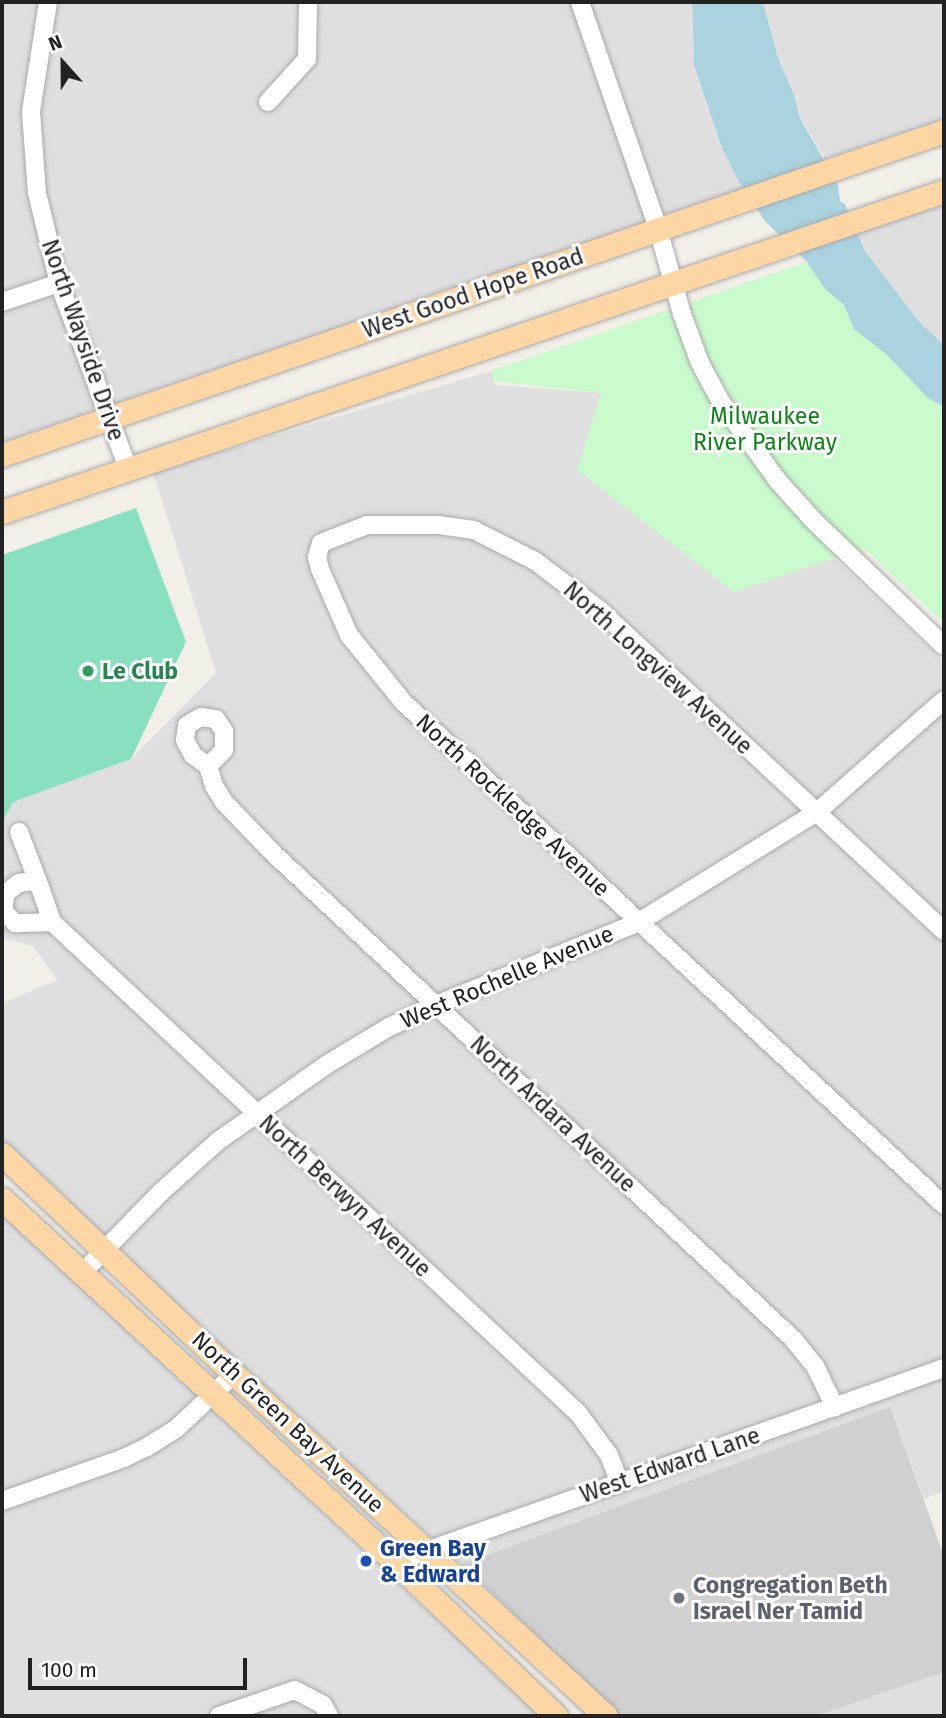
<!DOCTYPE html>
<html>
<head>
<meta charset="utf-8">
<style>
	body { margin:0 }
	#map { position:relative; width:946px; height:1718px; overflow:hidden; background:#f2efe9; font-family:"Fira Sans",sans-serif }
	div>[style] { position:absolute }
	.residential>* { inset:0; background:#e0dfdf }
	.religious>* { inset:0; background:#d0d0d0 }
	.park>* { inset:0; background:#c8facc }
	.pitch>* { inset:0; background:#88e0be }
	.water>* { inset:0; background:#aad3df }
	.roads { filter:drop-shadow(0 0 2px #a9a9a9) drop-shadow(0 0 2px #a9a9a9) }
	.minor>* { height:18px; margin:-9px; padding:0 9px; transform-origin:9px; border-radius:9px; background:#fff }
	.major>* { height:23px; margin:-11.5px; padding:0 11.5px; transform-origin:11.5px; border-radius:11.5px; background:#fcd6a4 }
	.dots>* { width:19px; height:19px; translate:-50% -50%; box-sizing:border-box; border:4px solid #fff; border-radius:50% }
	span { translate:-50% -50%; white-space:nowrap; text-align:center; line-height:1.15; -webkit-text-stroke:6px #fff; paint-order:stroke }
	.street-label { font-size:23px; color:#222 }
	.park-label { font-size:23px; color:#0c8416 }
	.leisure-label { font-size:23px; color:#27864d; font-weight:700 }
	.left { translate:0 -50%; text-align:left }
	.transit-label { font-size:23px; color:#164399; font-weight:700 }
	.worship-label { font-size:23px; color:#5b616d; font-weight:700 }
	.frame { position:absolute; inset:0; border:4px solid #222; pointer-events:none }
	.north { position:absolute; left:28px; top:28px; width:70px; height:70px; -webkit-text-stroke:5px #fff; paint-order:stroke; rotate:339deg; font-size:19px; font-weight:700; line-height:28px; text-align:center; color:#222 }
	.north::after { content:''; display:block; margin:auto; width:24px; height:32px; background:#222; clip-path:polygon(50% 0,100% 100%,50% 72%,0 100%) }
	.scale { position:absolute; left:28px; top:1658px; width:219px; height:32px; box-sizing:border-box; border:4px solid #222; border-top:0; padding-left:9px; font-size:21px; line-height:24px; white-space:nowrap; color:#222; -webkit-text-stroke:5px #fff; paint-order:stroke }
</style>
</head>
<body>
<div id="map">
	<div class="residential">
		<i style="clip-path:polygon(2px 2px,692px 2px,694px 65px,722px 148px,743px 189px,2px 442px)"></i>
		<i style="clip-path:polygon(763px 2px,944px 2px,944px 119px,825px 159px,800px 117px,795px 98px,777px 55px)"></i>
		<i style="clip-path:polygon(944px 202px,944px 345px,921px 324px,865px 251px,857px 231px)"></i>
		<i style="clip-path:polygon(491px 371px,495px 385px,602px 393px,734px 592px,834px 558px,944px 662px,944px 1491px,924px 1499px,890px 1407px,462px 1564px,318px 1437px,2px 1140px,2px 1003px,57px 980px,33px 946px,2px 938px,2px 823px,13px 802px,131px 759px,216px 673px,153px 472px)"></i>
		<i style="clip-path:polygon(2px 1213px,52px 1261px,541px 1716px,2px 1716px)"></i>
		<i style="clip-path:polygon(944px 1672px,944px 1716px,816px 1716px)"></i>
	</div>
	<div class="religious">
		<i style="clip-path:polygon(890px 1407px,944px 1556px,944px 1672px,816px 1716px,620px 1716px,462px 1564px)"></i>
	</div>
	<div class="park">
		<i style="clip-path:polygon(839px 251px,944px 364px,944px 623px,864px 548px,734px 592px,577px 470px,601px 393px,494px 381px,491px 371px)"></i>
	</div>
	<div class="pitch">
		<i style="clip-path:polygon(136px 508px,186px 642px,131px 759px,13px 802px,2px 823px,2px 555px)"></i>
	</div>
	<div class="water">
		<i style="clip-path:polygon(692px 2px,763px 2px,777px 55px,795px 98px,800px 118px,838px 185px,840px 201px,845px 204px,865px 251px,921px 324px,944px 345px,944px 407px,928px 398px,886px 354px,854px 329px,844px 305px,825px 289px,807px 262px,765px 221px,739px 182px,722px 148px,694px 65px)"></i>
	</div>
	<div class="roads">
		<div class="minor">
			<i style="left:48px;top:2px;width:111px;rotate:98.8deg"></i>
			<i style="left:31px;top:112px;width:81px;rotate:85.8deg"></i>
			<i style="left:37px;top:193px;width:93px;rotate:76.3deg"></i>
			<i style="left:59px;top:283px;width:198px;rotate:69.6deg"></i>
			<i style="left:580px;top:2px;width:240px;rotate:71deg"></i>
			<i style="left:658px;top:229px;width:88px;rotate:74.2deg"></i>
			<i style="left:682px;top:314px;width:52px;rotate:69.8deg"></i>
			<i style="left:700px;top:363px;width:44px;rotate:61.7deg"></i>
			<i style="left:721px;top:402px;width:97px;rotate:54.2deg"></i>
			<i style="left:778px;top:481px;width:54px;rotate:48deg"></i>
			<i style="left:814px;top:521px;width:180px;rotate:43.9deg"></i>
			<i style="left:268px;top:102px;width:58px;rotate:-47.8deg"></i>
			<i style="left:307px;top:59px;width:57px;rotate:-89deg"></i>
			<i style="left:2px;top:302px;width:60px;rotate:-18.4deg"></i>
			<i style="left:208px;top:766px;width:19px;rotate:-144deg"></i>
			<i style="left:193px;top:755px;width:17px;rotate:-118deg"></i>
			<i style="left:185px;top:740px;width:15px;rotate:-82deg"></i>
			<i style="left:187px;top:725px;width:16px;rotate:-30deg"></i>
			<i style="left:201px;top:717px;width:15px;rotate:8deg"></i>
			<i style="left:216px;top:719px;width:14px;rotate:56deg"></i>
			<i style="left:224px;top:731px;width:19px;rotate:90deg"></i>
			<i style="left:224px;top:750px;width:23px;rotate:135deg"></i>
			<i style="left:208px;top:766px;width:21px;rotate:73deg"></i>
			<i style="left:214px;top:786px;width:19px;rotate:58deg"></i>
			<i style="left:224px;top:802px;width:71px;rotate:46.1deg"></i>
			<i style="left:273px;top:853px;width:712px;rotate:43.06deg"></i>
			<i style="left:793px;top:1339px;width:35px;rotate:51deg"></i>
			<i style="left:815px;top:1366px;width:46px;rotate:64deg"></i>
			<i style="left:19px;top:832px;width:59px;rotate:69.1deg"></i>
			<i style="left:52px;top:922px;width:37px;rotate:178deg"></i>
			<i style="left:15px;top:923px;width:17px;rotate:-135deg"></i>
			<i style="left:3px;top:911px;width:18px;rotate:-81deg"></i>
			<i style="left:6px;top:893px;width:16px;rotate:-38deg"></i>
			<i style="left:19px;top:883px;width:15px;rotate:-8deg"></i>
			<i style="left:34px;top:881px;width:8px;rotate:45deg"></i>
			<i style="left:40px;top:887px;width:37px;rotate:71deg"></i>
			<i style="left:52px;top:922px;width:720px;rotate:43.03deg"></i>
			<i style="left:578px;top:1413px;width:52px;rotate:53.6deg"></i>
			<i style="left:609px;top:1455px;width:30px;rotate:69deg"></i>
			<i style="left:944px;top:931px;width:469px;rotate:-137deg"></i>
			<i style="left:601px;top:611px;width:83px;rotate:-142.9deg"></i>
			<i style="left:535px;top:561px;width:68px;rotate:-153.1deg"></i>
			<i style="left:474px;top:530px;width:35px;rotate:-172deg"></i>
			<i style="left:439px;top:525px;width:72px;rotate:180deg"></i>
			<i style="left:367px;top:525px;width:49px;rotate:158.6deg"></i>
			<i style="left:321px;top:543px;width:15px;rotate:106deg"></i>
			<i style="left:317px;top:557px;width:12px;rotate:76deg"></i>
			<i style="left:320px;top:569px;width:72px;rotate:66.3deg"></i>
			<i style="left:349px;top:635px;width:86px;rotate:51.1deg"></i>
			<i style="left:403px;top:702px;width:739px;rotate:42.92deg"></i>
			<i style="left:82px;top:1273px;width:113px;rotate:-45.7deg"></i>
			<i style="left:161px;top:1192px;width:76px;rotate:-41.8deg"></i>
			<i style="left:218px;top:1141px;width:132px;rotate:-35.1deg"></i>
			<i style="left:326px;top:1065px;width:74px;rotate:-31.1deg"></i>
			<i style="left:389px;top:1027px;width:52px;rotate:-25.1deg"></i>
			<i style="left:436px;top:1005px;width:219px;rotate:-22.2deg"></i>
			<i style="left:639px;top:922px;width:209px;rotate:-31.7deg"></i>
			<i style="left:817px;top:812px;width:169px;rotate:-41.4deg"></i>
			<i style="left:2px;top:1501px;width:129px;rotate:-19.4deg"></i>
			<i style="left:124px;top:1458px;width:25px;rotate:-26deg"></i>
			<i style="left:147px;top:1447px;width:34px;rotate:-32deg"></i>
			<i style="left:176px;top:1429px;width:80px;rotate:-43.5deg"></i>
			<i style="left:395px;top:1562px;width:582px;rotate:-19.46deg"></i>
			<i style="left:219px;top:1716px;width:80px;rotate:-18.9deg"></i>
			<i style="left:295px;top:1690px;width:32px;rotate:28deg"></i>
			<i style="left:323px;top:1705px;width:13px;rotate:61deg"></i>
		</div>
		<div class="major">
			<i style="left:2px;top:455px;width:996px;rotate:-18.98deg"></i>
			<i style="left:2px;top:512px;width:995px;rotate:-18.82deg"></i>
			<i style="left:2px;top:1154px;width:320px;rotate:43.5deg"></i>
			<i style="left:234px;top:1374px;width:505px;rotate:42.59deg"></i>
			<i style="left:2px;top:1199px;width:535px;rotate:42.73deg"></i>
			<i style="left:395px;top:1562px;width:223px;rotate:43.7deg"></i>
		</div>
	</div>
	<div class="dots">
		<i style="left:88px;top:671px;background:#2e9e5b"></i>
		<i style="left:366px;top:1561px;background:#1a4fb4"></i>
		<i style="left:679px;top:1598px;background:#6b7280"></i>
	</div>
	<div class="street-label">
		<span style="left:473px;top:293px;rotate:-19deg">West Good Hope Road</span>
		<span style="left:83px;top:340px;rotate:71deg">North Wayside Drive</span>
		<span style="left:658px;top:668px;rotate:42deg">North Longview Avenue</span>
		<span style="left:513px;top:805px;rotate:43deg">North Rockledge Avenue</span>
		<span style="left:507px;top:977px;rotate:-23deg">West Rochelle Avenue</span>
		<span style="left:553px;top:1114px;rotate:43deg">North Ardara Avenue</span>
		<span style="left:345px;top:1196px;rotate:43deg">North Berwyn Avenue</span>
		<span style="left:288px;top:1422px;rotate:43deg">North Green Bay Avenue</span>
		<span style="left:670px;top:1465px;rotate:-19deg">West Edward Lane</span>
	</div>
	<div class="park-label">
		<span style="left:765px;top:429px">Milwaukee<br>River Parkway</span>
	</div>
	<div class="leisure-label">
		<span class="left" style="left:102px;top:671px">Le Club</span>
	</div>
	<div class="transit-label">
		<span class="left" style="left:380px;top:1561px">Green Bay<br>&amp; Edward</span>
	</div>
	<div class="worship-label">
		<span class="left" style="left:693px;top:1598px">Congregation Beth<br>Israel Ner Tamid</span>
	</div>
	<div class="frame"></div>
	<div class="north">N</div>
	<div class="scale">100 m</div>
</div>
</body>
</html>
